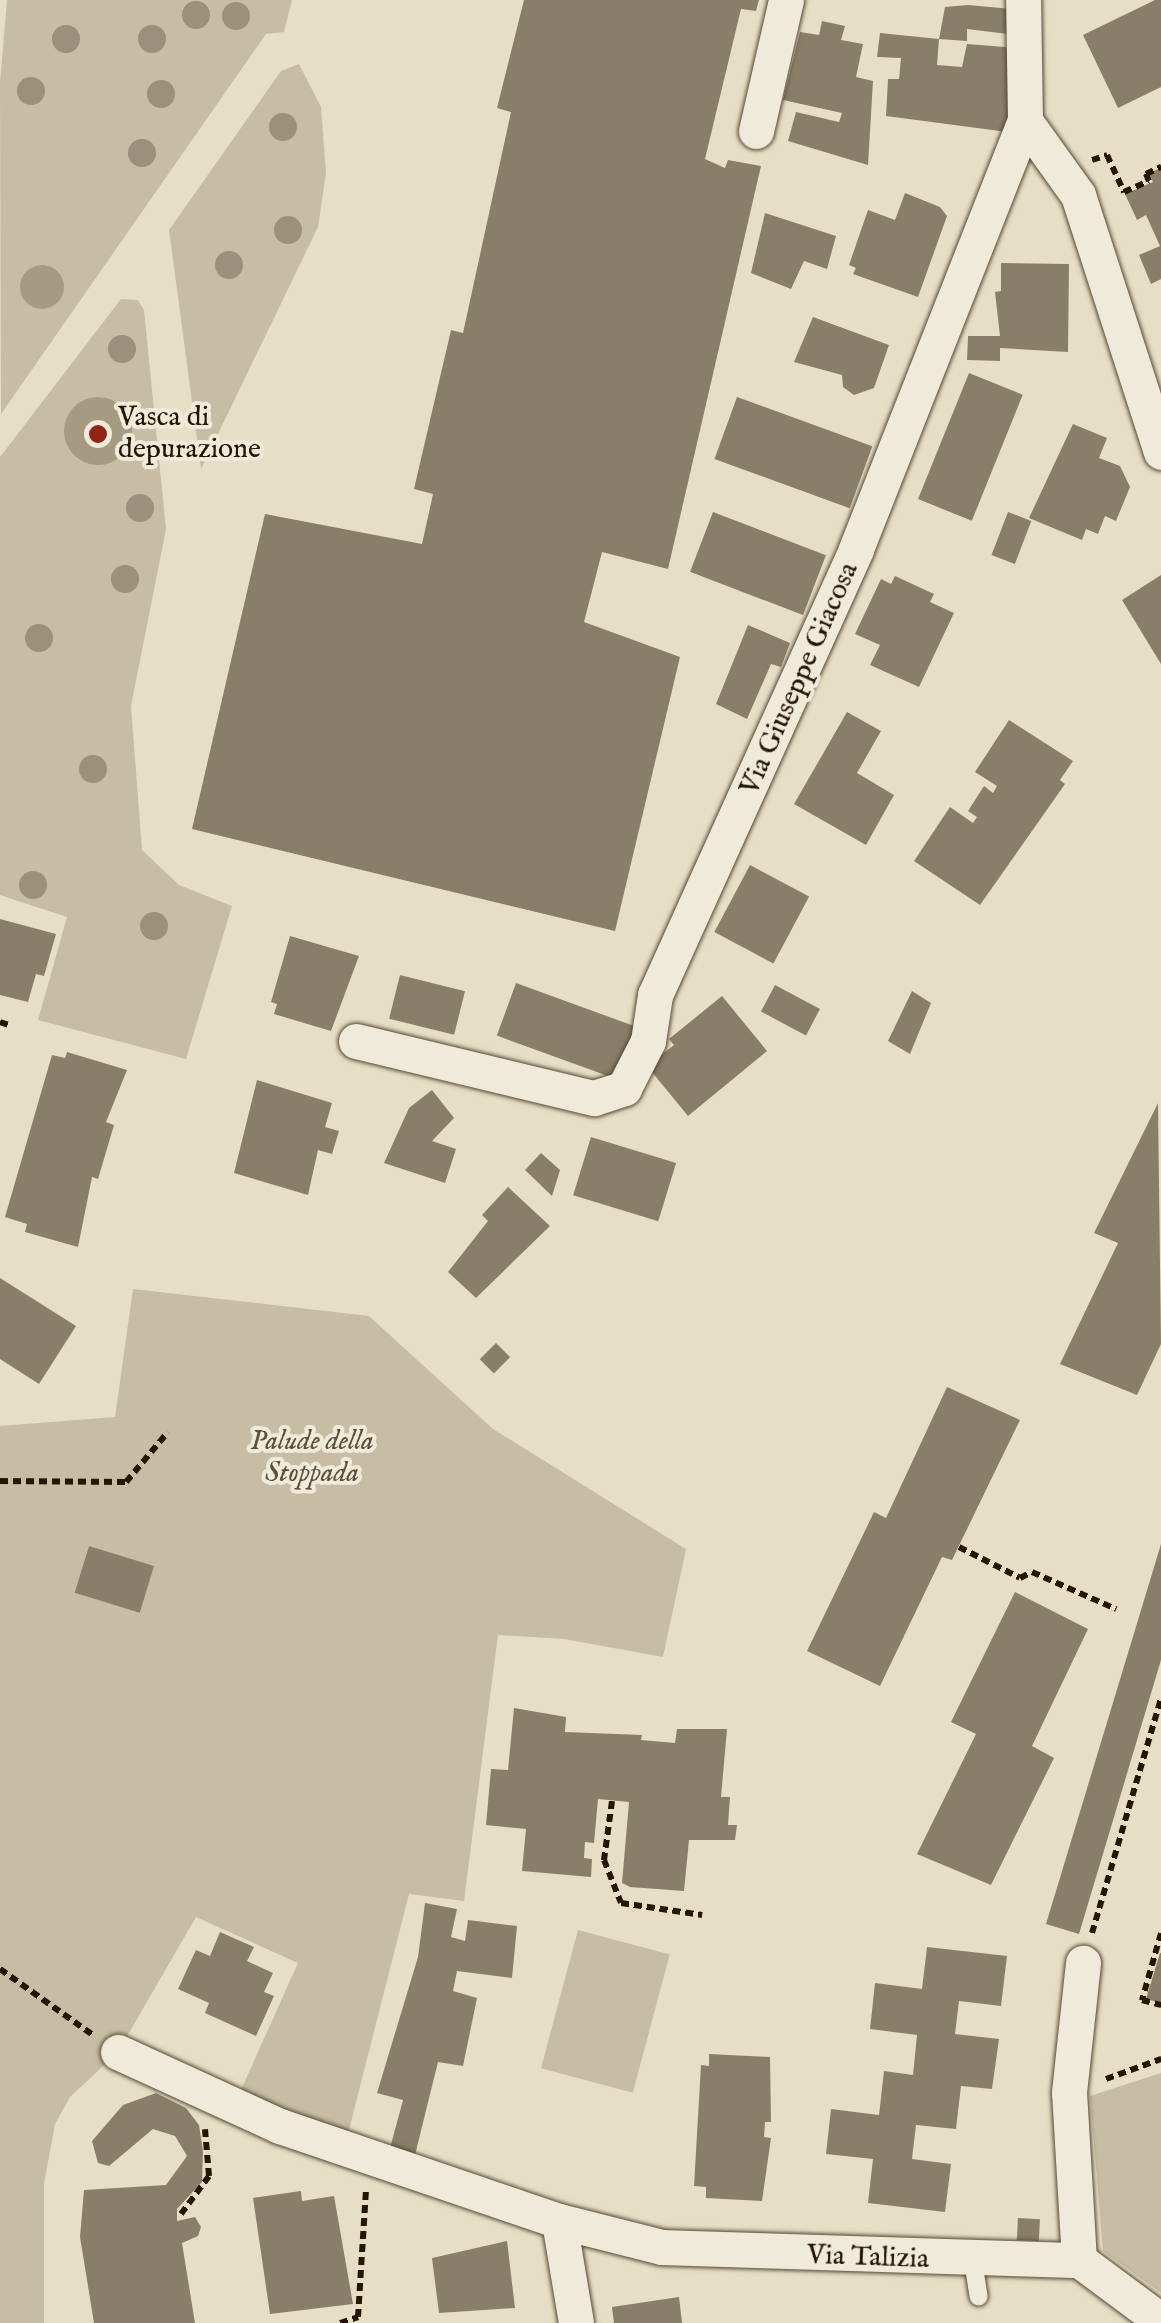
<!DOCTYPE html>
<html>
<head>
<meta charset="utf-8">
<style>
	body { margin:0 }
	#map { position:relative; width:1161px; height:2323px; overflow:hidden; background:#e7dfc5; font-family:"IM FELL English",serif }
	div>[style] { position:absolute }
	.green>* { inset:0; background:#c6bda4; transform-origin:0 0 }
	.water>* { inset:0; background:#a59b83 }
	.round { border-radius:50% }
	.building>* { inset:0; background:#897f68; transform-origin:0 0 }
	.path>* { height:6px; margin-top:-3px; transform-origin:0; background:repeating-linear-gradient(90deg,#241603 0 8px,transparent 0 13px) }
	.roads { filter:drop-shadow(0 0 2px #554834) drop-shadow(0 0 2px #554834) }
	.lane>* { height:18px; margin:-9px; padding:0 9px; transform-origin:9px; border-radius:9px; background:#efead9 }
	.street>* { height:35px; margin:-17.5px; padding:0 17.5px; transform-origin:17.5px; border-radius:17.5px; background:#efead9 }
	.trees>* { width:28px; height:28px; margin:-14px; border-radius:50%; background:#9b9079 }
	.dots>* { width:28px; height:28px; translate:-50% -50%; box-sizing:border-box; border:5px solid #efead9; border-radius:50% }
	span { translate:-50% -50%; white-space:nowrap; text-align:center; line-height:1.15; -webkit-text-stroke:8px #efead9; paint-order:stroke }
	.poi-label { font-size:28px; color:#241603 }
	.left { translate:0 -50%; text-align:left }
	.street-label { font-size:28px; color:#241603 }
	.park-label { font-size:28px; color:#5d503b; font-style:italic }
</style>
</head>
<body>
<div id="map">
	<div class="green">
		<i style="clip-path:polygon(7px 0,292px 0,284px 32px,266px 34px,1px 414px,0 82px)"></i>
		<i style="clip-path:polygon(299px 64px,321px 107px,326px 173px,318px 227px,201px 469px,169px 230px,281px 71px)"></i>
		<i style="clip-path:polygon(121px 299px,138px 300px,144px 310px,166px 529px,131px 706px,142px 850px,179px 885px,232px 906px,186px 1059px,38px 1020px,67px 917px,0 895px,0 457px)"></i>
		<i style="clip-path:polygon(133px 1289px,369px 1316px,493px 1429px,686px 1549px,663px 1657px,564px 1639px,498px 1635px,464px 1901px,409px 1894px,348px 2134px,240px 2092px,298px 1963px,196px 1917px,118px 2052px,70px 2097px,55px 2124px,44px 2184px,44px 2323px,0 2323px,0 1426px,115px 1417px)"></i>
		<i style="left:578px;top:1930px;width:95px;height:143px;rotate:15deg"></i>
		<i style="clip-path:polygon(1161px 2073px,1161px 2293px,1103px 2251px,1090px 2096px)"></i>
	</div>
	<div class="water">
		<i class="round" style="left:20px;top:265px;width:44px;height:44px"></i>
		<i class="round" style="left:64px;top:397px;width:68px;height:68px"></i>
	</div>
	<div class="building">
		<i style="clip-path:polygon(524px 0,759px 0,756px 11px,741px 9px,705px 159px,725px 168px,728px 160px,761px 166px,668px 569px,602px 552px,584px 622px,680px 657px,615px 931px,192px 829px,265px 514px,422px 544px,433px 494px,414px 489px,451px 330px,463px 333px,511px 112px,497px 108px)"></i>
		<i style="clip-path:polygon(1155px 0,1161px 0,1161px 87px,1118px 108px,1083px 35px)"></i>
		<i style="clip-path:polygon(968px 5px,1012px 9px,1008px 34px,967px 29px,967px 41px,939px 39px,945px 7px)"></i>
		<i style="clip-path:polygon(822px 21px,845px 26px,841px 40px,863px 44px,856px 77px,873px 81px,868px 165px,788px 141px,796px 112px,839px 122px,842px 113px,783px 100px,800px 32px,819px 35px)"></i>
		<i style="clip-path:polygon(880px 33px,939px 39px,937px 65px,962px 67px,967px 44px,1019px 48px,1015px 133px,886px 116px,888px 79px,899px 79px,901px 58px,877px 57px)"></i>
		<i style="clip-path:polygon(1161px 168px,1161px 279px,1151px 284px,1139px 255px,1160px 246px,1146px 215px,1137px 220px,1125px 194px,1153px 182px,1149px 173px)"></i>
		<i style="clip-path:polygon(905px 193px,940px 207px,947px 216px,918px 297px,853px 274px,856px 268px,849px 265px,868px 210px,895px 220px)"></i>
		<i style="clip-path:polygon(765px 213px,836px 236px,827px 269px,804px 261px,791px 289px,751px 273px)"></i>
		<i style="clip-path:polygon(1001px 263px,1069px 264px,1068px 352px,1000px 348px,1000px 361px,967px 360px,968px 336px,1000px 336px,995px 292px,1001px 291px)"></i>
		<i style="clip-path:polygon(813px 317px,889px 345px,874px 388px,854px 395px,843px 387px,842px 375px,794px 362px)"></i>
		<i style="left:969px;top:373px;width:58px;height:136px;rotate:22deg"></i>
		<i style="left:737px;top:397px;width:144px;height:66px;rotate:20deg"></i>
		<i style="clip-path:polygon(1073px 424px,1107px 438px,1099px 458px,1120px 466px,1130px 487px,1116px 521px,1105px 516px,1098px 534px,1086px 529px,1082px 540px,1029px 518px)"></i>
		<i style="left:713px;top:512px;width:121px;height:64px;rotate:21deg"></i>
		<i style="left:1008px;top:512px;width:25px;height:46px;rotate:21deg"></i>
		<i style="clip-path:polygon(1161px 575px,1161px 664px,1122px 600px)"></i>
		<i style="clip-path:polygon(895px 576px,934px 594px,930px 602px,954px 613px,919px 687px,870px 665px,880px 645px,855px 634px,881px 579px,891px 584px)"></i>
		<i style="clip-path:polygon(748px 625px,790px 643px,781px 667px,771px 664px,747px 719px,716px 704px)"></i>
		<i style="clip-path:polygon(847px 712px,881px 731px,857px 773px,894px 795px,866px 845px,794px 804px)"></i>
		<i style="clip-path:polygon(1009px 720px,1073px 761px,1060px 780px,1065px 784px,980px 905px,914px 861px,950px 807px,973px 823px,977px 817px,968px 811px,984px 786px,993px 793px,997px 786px,975px 772px)"></i>
		<i style="left:750px;top:865px;width:67px;height:76px;rotate:28deg"></i>
		<i style="clip-path:polygon(0 919px,56px 934px,44px 976px,36px 974px,28px 1002px,0 995px)"></i>
		<i style="clip-path:polygon(290px 936px,359px 956px,331px 1031px,274px 1014px,277px 1004px,271px 1002px)"></i>
		<i style="left:400px;top:975px;width:67px;height:45px;rotate:14deg"></i>
		<i style="left:516px;top:983px;width:127px;height:56px;rotate:20deg"></i>
		<i style="left:775px;top:985px;width:51px;height:30px;rotate:28deg"></i>
		<i style="clip-path:polygon(912px 991px,931px 1003px,910px 1054px,888px 1041px)"></i>
		<i style="clip-path:polygon(722px 996px,767px 1051px,688px 1116px,647px 1066px,674px 1045px,669px 1039px)"></i>
		<i style="clip-path:polygon(67px 1052px,127px 1070px,106px 1122px,114px 1125px,98px 1179px,92px 1177px,78px 1247px,25px 1232px,27px 1224px,5px 1217px,52px 1055px,65px 1058px)"></i>
		<i style="clip-path:polygon(257px 1080px,332px 1103px,325px 1127px,339px 1131px,332px 1154px,318px 1150px,308px 1195px,234px 1173px)"></i>
		<i style="clip-path:polygon(432px 1090px,454px 1118px,432px 1141px,456px 1149px,445px 1183px,384px 1163px,409px 1108px)"></i>
		<i style="clip-path:polygon(1158px 1103px,1161px 1344px,1137px 1395px,1060px 1364px,1118px 1243px,1094px 1233px)"></i>
		<i style="left:591px;top:1137px;width:89px;height:61px;rotate:17deg"></i>
		<i style="clip-path:polygon(541px 1153px,560px 1170px,552px 1196px,525px 1170px)"></i>
		<i style="clip-path:polygon(508px 1187px,550px 1226px,476px 1298px,448px 1272px,488px 1221px,482px 1215px)"></i>
		<i style="clip-path:polygon(0 1278px,76px 1326px,39px 1384px,0 1359px)"></i>
		<i style="left:496px;top:1343px;width:20px;height:23px;rotate:45deg"></i>
		<i style="clip-path:polygon(947px 1387px,1020px 1420px,952px 1560px,942px 1557px,880px 1686px,807px 1651px,874px 1512px,886px 1518px)"></i>
		<i style="clip-path:polygon(1161px 1544px,1161px 1660px,1079px 1934px,1046px 1924px)"></i>
		<i style="left:89px;top:1546px;width:68px;height:49px;rotate:17deg"></i>
		<i style="clip-path:polygon(1015px 1592px,1088px 1629px,1032px 1746px,1054px 1758px,991px 1885px,917px 1854px,976px 1734px,951px 1722px)"></i>
		<i style="clip-path:polygon(514px 1708px,566px 1717px,565px 1732px,642px 1735px,641px 1740px,675px 1743px,677px 1729px,727px 1729px,721px 1797px,730px 1797px,728px 1825px,737px 1825px,735px 1840px,689px 1840px,684px 1891px,630px 1887px,622px 1883px,629px 1802px,598px 1799px,594px 1843px,585px 1842px,584px 1858px,592px 1859px,591px 1877px,522px 1871px,526px 1829px,486px 1825px,491px 1769px,508px 1770px)"></i>
		<i style="clip-path:polygon(425px 1903px,457px 1909px,451px 1937px,465px 1941px,468px 1920px,517px 1926px,512px 1978px,457px 1971px,453px 1991px,477px 1998px,463px 2066px,438px 2062px,415px 2155px,390px 2148px,403px 2100px,377px 2093px,418px 1957px)"></i>
		<i style="clip-path:polygon(220px 1932px,254px 1947px,247px 1961px,273px 1973px,264px 1992px,274px 1996px,256px 2036px,205px 2013px,209px 2003px,178px 1989px,196px 1950px,210px 1956px)"></i>
		<i style="clip-path:polygon(927px 1947px,1007px 1956px,1001px 2006px,959px 2001px,955px 2034px,999px 2039px,992px 2089px,961px 2086px,956px 2129px,916px 2125px,912px 2159px,951px 2164px,945px 2212px,868px 2203px,873px 2159px,826px 2154px,831px 2109px,879px 2115px,884px 2071px,913px 2075px,917px 2035px,870px 2029px,875px 1983px,922px 1989px)"></i>
		<i style="clip-path:polygon(1160px 1953px,1161px 1953px,1161px 2003px,1146px 1999px)"></i>
		<i style="clip-path:polygon(709px 2054px,770px 2057px,771px 2122px,765px 2122px,764px 2137px,771px 2138px,762px 2201px,706px 2198px,706px 2187px,694px 2186px,701px 2065px,709px 2066px)"></i>
		<i style="clip-path:polygon(156px 2093px,186px 2108px,199px 2125px,203px 2151px,202px 2182px,177px 2209px,177px 2221px,195px 2217px,201px 2227px,198px 2236px,182px 2243px,195px 2323px,94px 2323px,80px 2237px,84px 2190px,166px 2185px,187px 2156px,175px 2136px,153px 2129px,109px 2166px,98px 2163px,92px 2141px,123px 2105px)"></i>
		<i style="clip-path:polygon(301px 2191px,302px 2201px,334px 2196px,353px 2304px,270px 2314px,253px 2198px)"></i>
		<i style="left:1018px;top:2218px;width:22px;height:22px;rotate:3deg"></i>
		<i style="clip-path:polygon(507px 2241px,515px 2308px,439px 2313px,432px 2258px)"></i>
		<i style="clip-path:polygon(679px 2297px,682px 2323px,614px 2323px,612px 2307px)"></i>
	</div>
	<div class="path">
		<i style="left:1092px;top:160px;width:16px;rotate:-18deg"></i>
		<i style="left:1107px;top:155px;width:41px;rotate:65.3deg"></i>
		<i style="left:1124px;top:192px;width:27px;rotate:-24deg"></i>
		<i style="left:1149px;top:181px;width:8px;rotate:-113deg"></i>
		<i style="left:1146px;top:174px;width:17px;rotate:-25deg"></i>
		<i style="left:0;top:1022px;width:9px;rotate:18deg"></i>
		<i style="left:0;top:1481px;width:126px;rotate:0.5deg"></i>
		<i style="left:126px;top:1482px;width:65px;rotate:-50deg"></i>
		<i style="left:959px;top:1547px;width:68px;rotate:26.9deg"></i>
		<i style="left:1020px;top:1578px;width:13px;rotate:-27deg"></i>
		<i style="left:1032px;top:1572px;width:92px;rotate:23.8deg"></i>
		<i style="left:612px;top:1801px;width:60px;rotate:97.7deg"></i>
		<i style="left:604px;top:1860px;width:46px;rotate:68.4deg"></i>
		<i style="left:621px;top:1903px;width:82px;rotate:8.4deg"></i>
		<i style="left:1092px;top:1933px;width:244px;rotate:-73.6deg"></i>
		<i style="left:1161px;top:1933px;width:70px;rotate:105.8deg"></i>
		<i style="left:1142px;top:2000px;width:20px;rotate:15deg"></i>
		<i style="left:0;top:1969px;width:114px;rotate:35.4deg"></i>
		<i style="left:1106px;top:2079px;width:59px;rotate:-20deg"></i>
		<i style="left:181px;top:2214px;width:47px;rotate:-53.6deg"></i>
		<i style="left:209px;top:2176px;width:47px;rotate:-94.9deg"></i>
		<i style="left:340px;top:2323px;width:19px;rotate:-18deg"></i>
		<i style="left:358px;top:2317px;width:126px;rotate:-86.4deg"></i>
	</div>
	<div class="roads">
		<div class="lane">
			<i style="left:973px;top:2261px;width:36px;rotate:81deg"></i>
		</div>
		<div class="street">
			<i style="left:1025px;top:121px;width:91px;rotate:54.4deg"></i>
			<i style="left:1078px;top:195px;width:270px;rotate:72.1deg"></i>
			<i style="left:756px;top:131px;width:134px;rotate:-77.1deg"></i>
			<i style="left:356px;top:1041px;width:245px;rotate:13.5deg"></i>
			<i style="left:594px;top:1098px;width:32px;rotate:-18deg"></i>
			<i style="left:624px;top:1088px;width:53px;rotate:-62.9deg"></i>
			<i style="left:648px;top:1041px;width:47px;rotate:-81.3deg"></i>
			<i style="left:655px;top:995px;width:489px;rotate:-65.7deg"></i>
			<i style="left:856px;top:549px;width:460px;rotate:-68.5deg"></i>
			<i style="left:1025px;top:121px;width:121px;rotate:-90.9deg"></i>
			<i style="left:118px;top:2052px;width:178px;rotate:24.6deg"></i>
			<i style="left:280px;top:2126px;width:295px;rotate:18.8deg"></i>
			<i style="left:559px;top:2221px;width:106px;rotate:14.2deg"></i>
			<i style="left:662px;top:2247px;width:417px;rotate:1.8deg"></i>
			<i style="left:1079px;top:2260px;width:102px;rotate:36.6deg"></i>
			<i style="left:559px;top:2221px;width:103px;rotate:80.5deg"></i>
			<i style="left:1079px;top:2260px;width:168px;rotate:-93.4deg"></i>
			<i style="left:1069px;top:2092px;width:130px;rotate:-83.8deg"></i>
		</div>
	</div>
	<div class="trees">
		<i style="left:196px;top:15px"></i>
		<i style="left:236px;top:16px"></i>
		<i style="left:66px;top:39px"></i>
		<i style="left:152px;top:39px"></i>
		<i style="left:31px;top:91px"></i>
		<i style="left:161px;top:94px"></i>
		<i style="left:283px;top:127px"></i>
		<i style="left:142px;top:153px"></i>
		<i style="left:288px;top:230px"></i>
		<i style="left:229px;top:265px"></i>
		<i style="left:122px;top:349px"></i>
		<i style="left:140px;top:508px"></i>
		<i style="left:125px;top:579px"></i>
		<i style="left:39px;top:638px"></i>
		<i style="left:93px;top:769px"></i>
		<i style="left:33px;top:885px"></i>
		<i style="left:154px;top:926px"></i>
	</div>
	<div class="dots">
		<i style="left:98px;top:434px;background:#8f2418"></i>
	</div>
	<div class="poi-label">
		<span class="left" style="left:118px;top:434px">Vasca di<br>depurazione</span>
	</div>
	<div class="street-label">
		<span style="left:800px;top:679px;rotate:-66deg">Via Giuseppe Giacosa</span>
		<span style="left:868px;top:2258px;rotate:2deg">Via Talizia</span>
	</div>
	<div class="park-label">
		<span style="left:312px;top:1458px">Palude della<br>Stoppada</span>
	</div>
</div>
</body>
</html>
